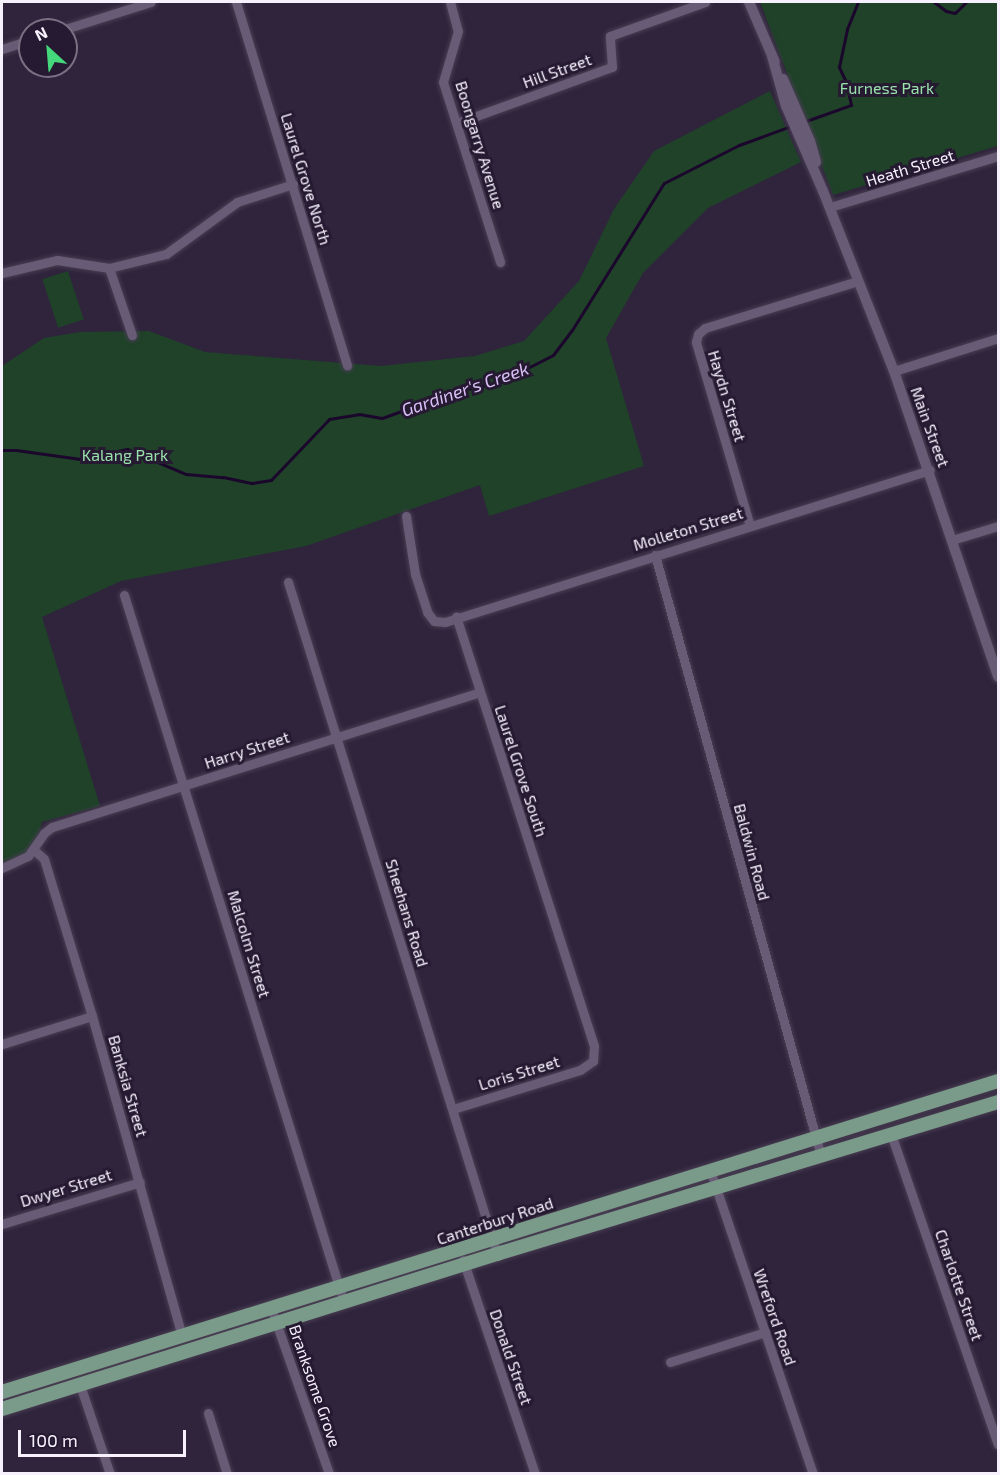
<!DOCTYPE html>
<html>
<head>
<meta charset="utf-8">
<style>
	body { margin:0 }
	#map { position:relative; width:1000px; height:1475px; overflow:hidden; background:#2f243c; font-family:"Exo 2",sans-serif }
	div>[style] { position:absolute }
	.green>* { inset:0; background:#1f4229; transform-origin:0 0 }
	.stream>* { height:3px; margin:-1.5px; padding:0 1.5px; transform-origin:1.5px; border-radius:1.5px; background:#1b072c }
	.roads { filter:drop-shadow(0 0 2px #483e52) drop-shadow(0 0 2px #483e52) }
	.minor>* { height:9px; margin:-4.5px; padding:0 4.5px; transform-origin:4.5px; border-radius:4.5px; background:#685b76 }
	.tertiary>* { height:10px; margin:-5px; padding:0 5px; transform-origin:5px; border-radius:5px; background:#685b76 }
	.primary>* { height:14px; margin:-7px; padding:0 7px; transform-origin:7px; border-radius:7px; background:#7b9b8a }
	span { translate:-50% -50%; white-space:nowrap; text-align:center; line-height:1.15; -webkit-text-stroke:6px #251a31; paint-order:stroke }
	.street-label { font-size:16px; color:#f7f1fe }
	.park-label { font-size:16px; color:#99e1ab }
	.water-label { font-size:18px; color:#dabff8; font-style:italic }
	.frame { position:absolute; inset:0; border:3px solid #f7f1fe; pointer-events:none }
	.north { position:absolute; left:18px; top:18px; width:60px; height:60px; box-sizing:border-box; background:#251a31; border:2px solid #797083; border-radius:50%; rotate:334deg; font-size:16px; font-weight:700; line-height:24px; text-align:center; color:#f7f1fe }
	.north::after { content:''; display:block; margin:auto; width:21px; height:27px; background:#44d77b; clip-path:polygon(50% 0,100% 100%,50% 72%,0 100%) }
	.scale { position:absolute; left:18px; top:1430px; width:168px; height:27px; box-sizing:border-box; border:3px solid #f7f1fe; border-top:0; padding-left:8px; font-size:18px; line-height:21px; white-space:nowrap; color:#f7f1fe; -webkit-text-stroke:4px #251a31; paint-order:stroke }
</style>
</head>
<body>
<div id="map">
	<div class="green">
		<i style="clip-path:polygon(760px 2px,998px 2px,998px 146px,833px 195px)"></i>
		<i style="clip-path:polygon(770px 91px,801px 162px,708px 208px,643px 273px,606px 338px,644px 466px,489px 516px,480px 485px,306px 546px,121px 581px,42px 617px,100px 806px,42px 822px,34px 850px,2px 865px,2px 366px,44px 338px,80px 332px,149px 331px,205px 352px,381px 366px,475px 356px,524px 341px,579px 281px,614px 209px,654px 151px)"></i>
		<i style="left:68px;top:271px;width:51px;height:27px;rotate:72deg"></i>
	</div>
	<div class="stream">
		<i style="left:934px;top:2px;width:15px;rotate:37deg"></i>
		<i style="left:946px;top:11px;width:9px;rotate:13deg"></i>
		<i style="left:955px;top:13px;width:16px;rotate:-45deg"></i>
		<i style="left:806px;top:121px;width:48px;rotate:-19.6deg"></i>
		<i style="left:851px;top:105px;width:24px;rotate:-102deg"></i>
		<i style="left:846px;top:82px;width:17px;rotate:-115deg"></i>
		<i style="left:839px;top:67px;width:39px;rotate:-78deg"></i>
		<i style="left:847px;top:29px;width:29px;rotate:-68deg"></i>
		<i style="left:2px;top:450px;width:14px"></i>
		<i style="left:16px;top:450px;width:65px;rotate:8deg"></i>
		<i style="left:80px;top:459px;width:48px;rotate:-12deg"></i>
		<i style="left:127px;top:449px;width:64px;rotate:23deg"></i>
		<i style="left:186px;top:474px;width:37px;rotate:5deg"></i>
		<i style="left:223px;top:477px;width:30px;rotate:12deg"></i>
		<i style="left:252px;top:483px;width:19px;rotate:-9deg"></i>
		<i style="left:271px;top:480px;width:84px;rotate:-46.4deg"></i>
		<i style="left:329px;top:419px;width:30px;rotate:-9deg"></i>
		<i style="left:359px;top:414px;width:23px;rotate:10deg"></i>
		<i style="left:382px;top:418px;width:80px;rotate:-19.8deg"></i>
		<i style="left:457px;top:391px;width:44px;rotate:-11.8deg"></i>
		<i style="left:500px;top:382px;width:59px;rotate:-27deg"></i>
		<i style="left:553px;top:355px;width:31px;rotate:-53deg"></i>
		<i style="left:572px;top:330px;width:173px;rotate:-58deg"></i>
		<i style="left:664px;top:183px;width:84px;rotate:-26.9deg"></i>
		<i style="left:739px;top:145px;width:55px;rotate:-20.1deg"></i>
	</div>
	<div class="roads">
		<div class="minor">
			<i style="left:236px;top:2px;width:380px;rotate:73deg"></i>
			<i style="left:450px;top:2px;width:30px;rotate:75deg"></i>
			<i style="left:458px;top:31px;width:53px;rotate:106.4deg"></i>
			<i style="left:443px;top:82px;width:189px;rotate:72.4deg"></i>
			<i style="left:62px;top:30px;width:93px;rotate:-17.5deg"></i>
			<i style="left:2px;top:49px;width:29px;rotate:-18deg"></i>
			<i style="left:457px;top:123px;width:165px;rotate:-19.9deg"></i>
			<i style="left:612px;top:67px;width:31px;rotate:-94deg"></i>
			<i style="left:610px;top:36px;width:101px;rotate:-19.7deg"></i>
			<i style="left:830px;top:207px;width:176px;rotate:-16.9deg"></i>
			<i style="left:109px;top:268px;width:71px;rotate:71.1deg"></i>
			<i style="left:2px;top:273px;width:57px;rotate:-13.3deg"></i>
			<i style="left:57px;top:260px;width:53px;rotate:8.7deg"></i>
			<i style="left:109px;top:268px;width:59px;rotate:-13.8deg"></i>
			<i style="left:166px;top:254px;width:88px;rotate:-36.2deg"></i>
			<i style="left:237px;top:202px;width:59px;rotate:-17.8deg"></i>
			<i style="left:894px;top:371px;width:109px;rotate:-17.6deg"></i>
			<i style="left:406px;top:516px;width:59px;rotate:81.2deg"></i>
			<i style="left:415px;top:574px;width:40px;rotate:72deg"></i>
			<i style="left:427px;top:612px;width:11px;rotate:52deg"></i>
			<i style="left:434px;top:621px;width:11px;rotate:5deg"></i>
			<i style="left:445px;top:622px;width:508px;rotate:-17.4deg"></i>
			<i style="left:750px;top:526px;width:192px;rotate:-106.4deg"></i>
			<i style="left:696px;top:342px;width:8px;rotate:-76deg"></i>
			<i style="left:698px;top:334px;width:9px;rotate:-41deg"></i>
			<i style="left:705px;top:328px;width:160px;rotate:-17.1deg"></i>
			<i style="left:952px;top:540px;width:48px;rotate:-16.9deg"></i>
			<i style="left:655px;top:555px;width:624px;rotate:74.56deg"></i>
			<i style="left:288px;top:582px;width:704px;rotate:72.72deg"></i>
			<i style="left:124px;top:595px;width:741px;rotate:72.74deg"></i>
			<i style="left:34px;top:850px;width:13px;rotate:42deg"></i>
			<i style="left:44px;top:859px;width:164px;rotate:73deg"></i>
			<i style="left:92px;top:1016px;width:332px;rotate:74.3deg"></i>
			<i style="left:2px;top:868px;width:29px;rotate:-25deg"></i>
			<i style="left:28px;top:856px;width:28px;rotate:-55deg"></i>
			<i style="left:44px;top:833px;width:10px;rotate:-37deg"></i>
			<i style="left:52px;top:827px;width:448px;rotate:-17.5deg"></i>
			<i style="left:2px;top:1044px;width:94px;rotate:-17.3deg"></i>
			<i style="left:453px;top:1109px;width:133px;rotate:-17.1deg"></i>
			<i style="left:580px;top:1070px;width:16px;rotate:-35deg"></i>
			<i style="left:593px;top:1061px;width:15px;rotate:-86deg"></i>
			<i style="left:594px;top:1046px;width:451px;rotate:-107.8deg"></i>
			<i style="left:891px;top:1134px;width:328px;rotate:71deg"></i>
			<i style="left:710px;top:1170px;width:321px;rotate:71.3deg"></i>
			<i style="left:2px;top:1224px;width:144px;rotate:-16.9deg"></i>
			<i style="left:463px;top:1260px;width:226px;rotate:71.4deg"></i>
			<i style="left:271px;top:1308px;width:176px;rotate:70.7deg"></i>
			<i style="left:670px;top:1362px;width:100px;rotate:-17.5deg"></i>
			<i style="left:80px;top:1385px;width:94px;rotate:71.4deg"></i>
			<i style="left:208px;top:1413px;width:64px;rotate:72.7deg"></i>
		</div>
		<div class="tertiary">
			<i style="left:749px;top:2px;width:65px;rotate:66.6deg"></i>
			<i style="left:772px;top:56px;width:52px;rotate:74.4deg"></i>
			<i style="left:786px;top:106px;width:93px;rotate:66.5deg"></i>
			<i style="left:823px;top:191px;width:193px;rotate:68.5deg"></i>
			<i style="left:894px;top:371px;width:323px;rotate:71.2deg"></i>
			<i style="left:783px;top:79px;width:68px;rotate:66.5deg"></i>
			<i style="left:810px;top:141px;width:22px;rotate:74deg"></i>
		</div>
		<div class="primary">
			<i style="left:2px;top:1392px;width:1043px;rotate:-17.34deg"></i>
			<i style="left:2px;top:1409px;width:519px;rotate:-17.39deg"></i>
			<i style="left:497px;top:1254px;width:524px;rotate:-16.88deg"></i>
		</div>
	</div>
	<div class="street-label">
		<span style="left:557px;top:71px;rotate:-20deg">Hill Street</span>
		<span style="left:480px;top:145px;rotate:73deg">Boongarry Avenue</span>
		<span style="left:910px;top:168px;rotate:-17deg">Heath Street</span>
		<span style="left:306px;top:179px;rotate:73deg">Laurel Grove North</span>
		<span style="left:727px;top:396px;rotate:73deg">Haydn Street</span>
		<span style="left:930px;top:427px;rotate:70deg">Main Street</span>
		<span style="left:688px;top:529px;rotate:-17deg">Molleton Street</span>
		<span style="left:247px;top:750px;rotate:-18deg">Harry Street</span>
		<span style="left:521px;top:771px;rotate:72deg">Laurel Grove South</span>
		<span style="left:752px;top:852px;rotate:75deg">Baldwin Road</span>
		<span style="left:407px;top:913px;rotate:73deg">Sheehans Road</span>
		<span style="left:249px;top:944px;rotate:73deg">Malcolm Street</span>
		<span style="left:519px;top:1073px;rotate:-17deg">Loris Street</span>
		<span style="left:128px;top:1086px;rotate:74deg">Banksia Street</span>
		<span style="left:66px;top:1188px;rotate:-17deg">Dwyer Street</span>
		<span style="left:495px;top:1221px;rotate:-18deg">Canterbury Road</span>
		<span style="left:959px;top:1285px;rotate:71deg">Charlotte Street</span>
		<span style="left:775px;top:1317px;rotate:71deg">Wreford Road</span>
		<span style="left:511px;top:1357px;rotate:71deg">Donald Street</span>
		<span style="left:315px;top:1386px;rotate:71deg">Branksome Grove</span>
	</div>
	<div class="park-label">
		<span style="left:887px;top:88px">Furness Park</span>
		<span style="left:125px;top:455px">Kalang Park</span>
	</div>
	<div class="water-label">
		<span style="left:465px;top:389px;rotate:-19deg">Gardiner's Creek</span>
	</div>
	<div class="frame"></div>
	<div class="north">N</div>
	<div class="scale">100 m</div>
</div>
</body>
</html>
